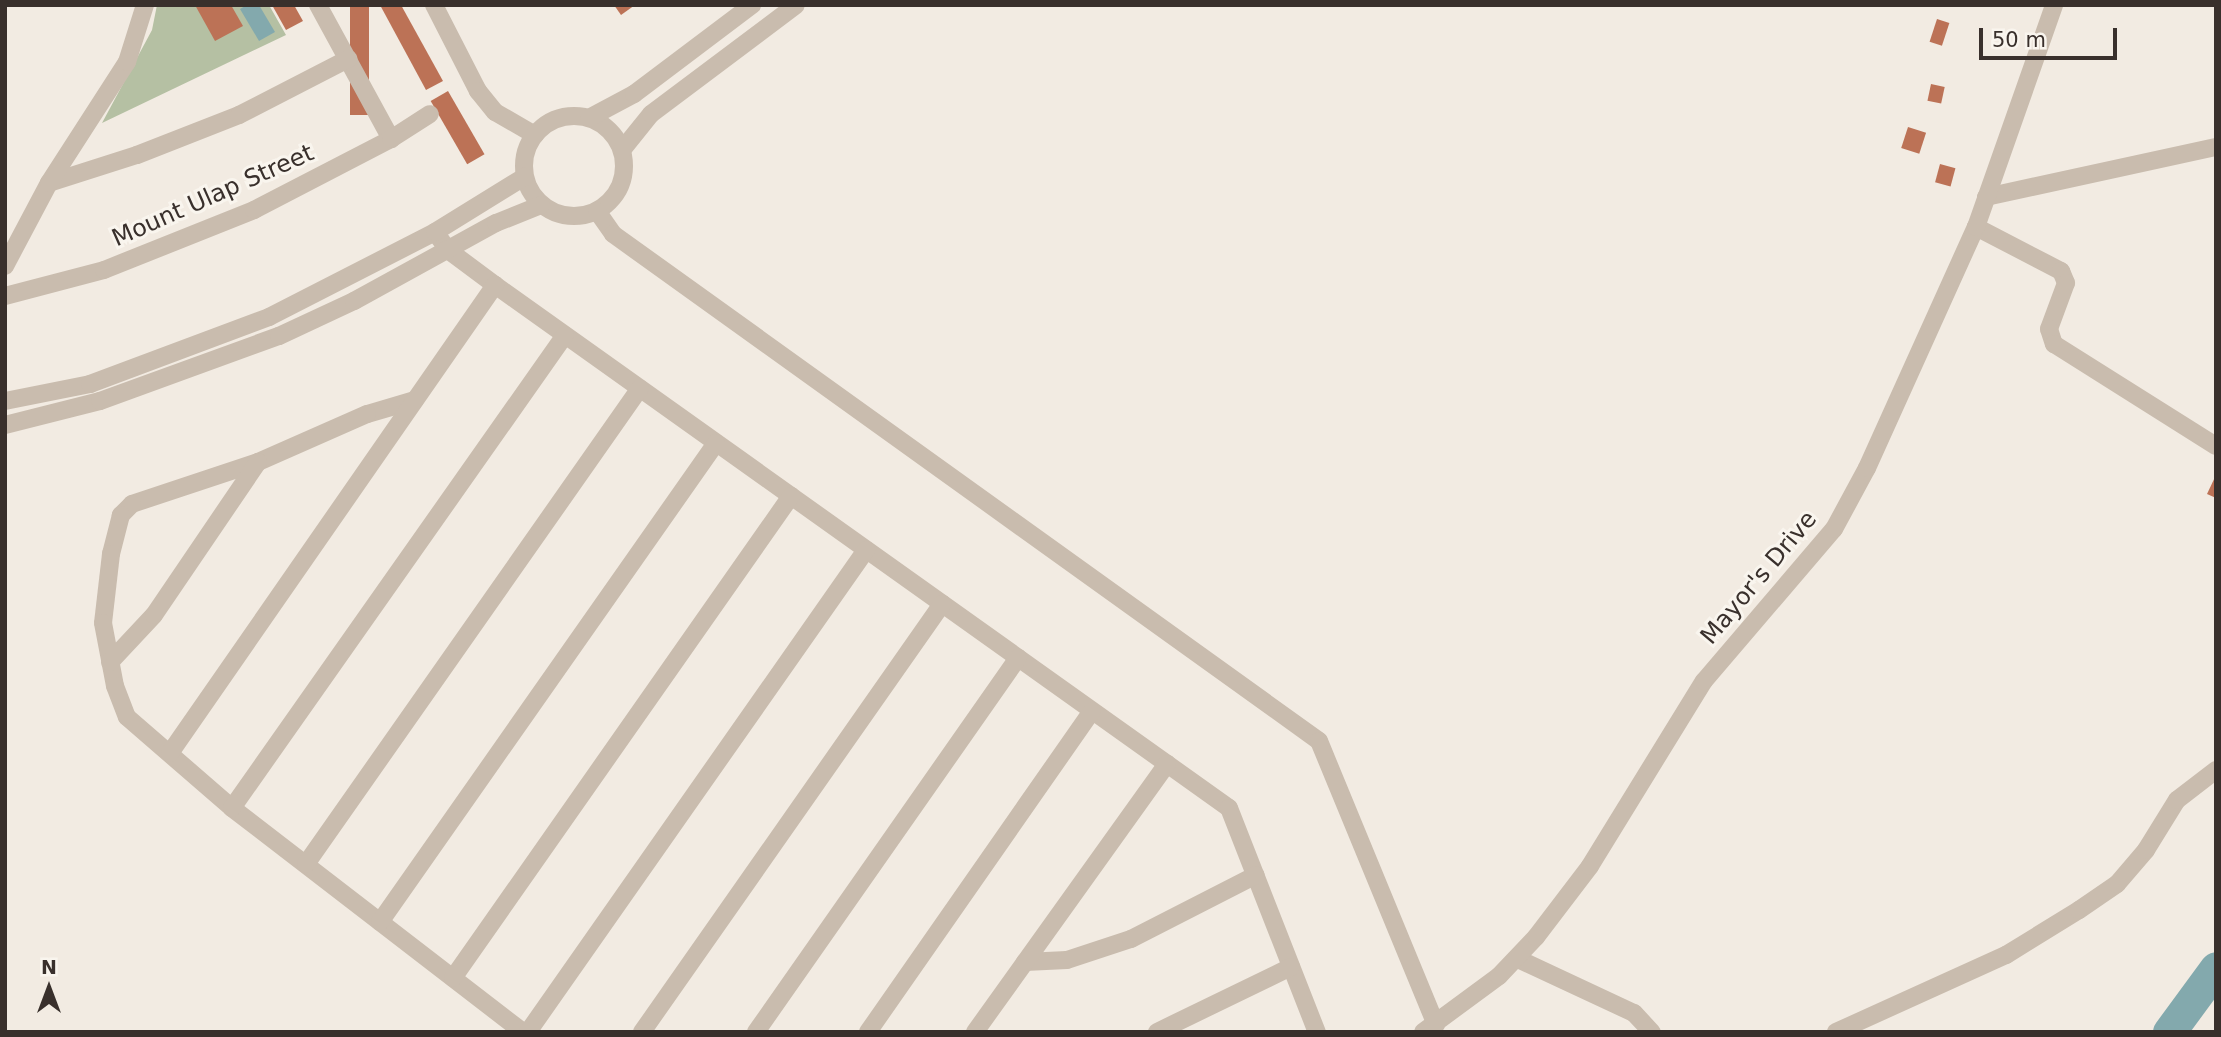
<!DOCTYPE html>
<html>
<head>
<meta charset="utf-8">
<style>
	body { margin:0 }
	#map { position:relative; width:2221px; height:1037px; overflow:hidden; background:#f2ebe2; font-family:"DejaVu Sans",sans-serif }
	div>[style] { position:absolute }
	.green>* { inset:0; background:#b5c0a3 }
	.water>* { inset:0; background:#83a9ad }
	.river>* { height:33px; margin:-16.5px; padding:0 16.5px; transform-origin:16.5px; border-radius:16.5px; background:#83a9ad }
	.building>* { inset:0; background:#bc7256; transform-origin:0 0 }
	.minor>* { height:18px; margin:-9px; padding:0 9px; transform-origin:9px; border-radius:9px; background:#c9bcae }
	.minor>.ring { margin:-9px; padding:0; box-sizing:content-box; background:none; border:18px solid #c9bcae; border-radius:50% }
	span { translate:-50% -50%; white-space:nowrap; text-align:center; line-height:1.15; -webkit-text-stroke:6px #f9f5ee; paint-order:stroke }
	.street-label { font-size:24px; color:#39302c }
	.frame { position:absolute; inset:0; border:7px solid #39302c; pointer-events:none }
	.north { position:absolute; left:14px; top:953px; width:70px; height:70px; -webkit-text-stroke:5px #f9f5ee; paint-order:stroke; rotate:0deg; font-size:19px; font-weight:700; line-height:28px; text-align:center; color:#39302c }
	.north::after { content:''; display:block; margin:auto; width:24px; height:32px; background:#39302c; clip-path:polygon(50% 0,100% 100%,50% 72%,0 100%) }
	.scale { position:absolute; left:1979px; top:28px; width:138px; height:32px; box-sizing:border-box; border:4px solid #39302c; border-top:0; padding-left:9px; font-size:21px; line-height:24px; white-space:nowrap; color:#39302c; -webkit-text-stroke:5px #f9f5ee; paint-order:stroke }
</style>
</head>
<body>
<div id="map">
	<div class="green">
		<i style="clip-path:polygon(157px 5px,269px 5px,286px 35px,102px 123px,152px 30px)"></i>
	</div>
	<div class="water">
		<i style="clip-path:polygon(247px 5px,259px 5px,275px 32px,259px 41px,240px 9px)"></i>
	</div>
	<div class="river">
		<i style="left:2169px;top:1032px;width:79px;rotate:-53.7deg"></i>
	</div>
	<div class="building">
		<i style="clip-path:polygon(195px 5px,231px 5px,243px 26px,215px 41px)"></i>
		<i style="clip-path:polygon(272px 5px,294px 5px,303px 21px,286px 30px)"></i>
		<i style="left:350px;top:5px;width:19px;height:110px"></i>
		<i style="clip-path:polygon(380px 5px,401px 5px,443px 81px,426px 90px)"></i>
		<i style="clip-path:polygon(614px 5px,635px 5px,621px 15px)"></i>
		<i style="left:1937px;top:19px;width:13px;height:24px;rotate:18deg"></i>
		<i style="left:1931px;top:84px;width:14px;height:17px;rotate:12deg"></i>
		<i style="left:448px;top:91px;width:73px;height:20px;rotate:60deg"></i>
		<i style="left:1908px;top:127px;width:19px;height:22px;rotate:18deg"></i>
		<i style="left:1940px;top:164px;width:16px;height:19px;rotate:15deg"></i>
		<i style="clip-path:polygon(2216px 475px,2216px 498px,2207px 494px)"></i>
	</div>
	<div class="minor">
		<i style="left:318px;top:5px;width:153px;rotate:61.4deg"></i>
		<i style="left:434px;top:5px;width:97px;rotate:62.9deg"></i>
		<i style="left:478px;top:91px;width:27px;rotate:51deg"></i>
		<i style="left:495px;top:112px;width:46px;rotate:29.9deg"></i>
		<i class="ring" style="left:524px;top:116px;width:82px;height:82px"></i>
		<i style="left:589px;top:118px;width:51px;rotate:-28.1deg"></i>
		<i style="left:634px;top:94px;width:148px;rotate:-37deg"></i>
		<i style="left:622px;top:150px;width:46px;rotate:-51.1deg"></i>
		<i style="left:651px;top:114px;width:181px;rotate:-36.9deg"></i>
		<i style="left:49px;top:183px;width:92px;rotate:-17.7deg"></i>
		<i style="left:137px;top:155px;width:110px;rotate:-21.4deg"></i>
		<i style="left:239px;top:115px;width:123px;rotate:-27.2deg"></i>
		<i style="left:1986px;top:197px;width:235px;rotate:-12.3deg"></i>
		<i style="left:597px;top:211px;width:28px;rotate:55deg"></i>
		<i style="left:613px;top:234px;width:869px;rotate:35.68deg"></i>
		<i style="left:1319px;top:741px;width:307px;rotate:67.6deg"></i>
		<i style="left:1976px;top:227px;width:96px;rotate:27.4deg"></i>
		<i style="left:2061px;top:271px;width:13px;rotate:67deg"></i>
		<i style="left:2066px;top:283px;width:49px;rotate:110.3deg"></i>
		<i style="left:2049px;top:329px;width:16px;rotate:72deg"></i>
		<i style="left:2054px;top:344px;width:191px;rotate:32.2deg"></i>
		<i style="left:435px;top:232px;width:22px;rotate:54deg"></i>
		<i style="left:448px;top:250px;width:59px;rotate:36.7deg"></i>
		<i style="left:495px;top:285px;width:901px;rotate:35.47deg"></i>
		<i style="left:1229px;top:808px;width:241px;rotate:68.6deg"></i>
		<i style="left:5px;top:266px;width:94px;rotate:-62.1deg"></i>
		<i style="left:49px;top:183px;width:144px;rotate:-57.2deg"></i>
		<i style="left:127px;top:62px;width:60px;rotate:-72.5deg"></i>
		<i style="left:5px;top:296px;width:102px;rotate:-14.7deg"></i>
		<i style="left:104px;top:270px;width:162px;rotate:-21.8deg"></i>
		<i style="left:254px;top:210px;width:154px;rotate:-27.4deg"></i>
		<i style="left:391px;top:139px;width:46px;rotate:-32.7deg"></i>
		<i style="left:415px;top:400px;width:50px;rotate:163.7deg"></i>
		<i style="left:367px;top:414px;width:119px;rotate:156.2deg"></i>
		<i style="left:258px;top:462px;width:133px;rotate:161.6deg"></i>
		<i style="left:132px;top:504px;width:16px;rotate:135deg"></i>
		<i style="left:121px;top:515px;width:40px;rotate:104.4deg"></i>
		<i style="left:111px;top:554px;width:69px;rotate:96.6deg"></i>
		<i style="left:103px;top:623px;width:64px;rotate:79.2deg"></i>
		<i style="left:115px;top:686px;width:33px;rotate:69deg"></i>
		<i style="left:127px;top:717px;width:139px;rotate:40.9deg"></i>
		<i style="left:232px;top:808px;width:367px;rotate:37.6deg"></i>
		<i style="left:5px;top:401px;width:87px;rotate:-11.3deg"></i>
		<i style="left:90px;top:384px;width:191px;rotate:-20.5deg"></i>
		<i style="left:269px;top:317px;width:186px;rotate:-27.1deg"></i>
		<i style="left:435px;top:232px;width:105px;rotate:-31.7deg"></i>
		<i style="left:5px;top:425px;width:98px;rotate:-14.2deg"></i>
		<i style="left:100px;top:401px;width:190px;rotate:-20deg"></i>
		<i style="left:279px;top:336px;width:83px;rotate:-25deg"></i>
		<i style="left:354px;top:301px;width:162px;rotate:-28.8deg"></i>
		<i style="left:496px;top:223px;width:48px;rotate:-21.8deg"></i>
		<i style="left:110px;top:662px;width:64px;rotate:-46.9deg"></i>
		<i style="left:154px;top:615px;width:185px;rotate:-55.8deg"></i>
		<i style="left:170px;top:753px;width:570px;rotate:-55.22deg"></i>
		<i style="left:232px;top:808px;width:578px;rotate:-54.85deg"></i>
		<i style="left:306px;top:864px;width:581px;rotate:-54.94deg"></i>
		<i style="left:380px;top:922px;width:585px;rotate:-54.95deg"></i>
		<i style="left:1518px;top:959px;width:128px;rotate:25deg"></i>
		<i style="left:1634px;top:1013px;width:26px;rotate:47deg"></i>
		<i style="left:1025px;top:962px;width:42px;rotate:-2.7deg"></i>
		<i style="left:1067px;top:960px;width:67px;rotate:-18.2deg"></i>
		<i style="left:1131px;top:939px;width:140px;rotate:-27.1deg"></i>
		<i style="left:453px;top:978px;width:589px;rotate:-54.96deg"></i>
		<i style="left:528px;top:1032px;width:589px;rotate:-54.96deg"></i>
		<i style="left:642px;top:1032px;width:523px;rotate:-54.97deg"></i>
		<i style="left:756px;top:1032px;width:457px;rotate:-55deg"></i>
		<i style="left:868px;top:1032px;width:391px;rotate:-55.1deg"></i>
		<i style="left:975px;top:1032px;width:330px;rotate:-54.4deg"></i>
		<i style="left:1157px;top:1032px;width:149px;rotate:-25.9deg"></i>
		<i style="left:1423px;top:1032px;width:94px;rotate:-36.4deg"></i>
		<i style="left:1499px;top:976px;width:54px;rotate:-46.5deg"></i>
		<i style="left:1536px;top:937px;width:89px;rotate:-52.7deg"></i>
		<i style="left:1590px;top:866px;width:217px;rotate:-58.4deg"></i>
		<i style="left:1704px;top:681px;width:200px;rotate:-49.5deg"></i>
		<i style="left:1834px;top:529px;width:69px;rotate:-61.6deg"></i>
		<i style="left:1867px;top:468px;width:265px;rotate:-65.7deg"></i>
		<i style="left:1976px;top:227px;width:235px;rotate:-70.6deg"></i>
		<i style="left:1836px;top:1032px;width:187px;rotate:-24.4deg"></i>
		<i style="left:2006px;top:955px;width:86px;rotate:-31.7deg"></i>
		<i style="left:2079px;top:910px;width:46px;rotate:-34.4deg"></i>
		<i style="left:2117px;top:884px;width:45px;rotate:-49.5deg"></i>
		<i style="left:2146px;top:850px;width:59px;rotate:-58.2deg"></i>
		<i style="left:2177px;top:800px;width:49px;rotate:-37.6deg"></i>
	</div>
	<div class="street-label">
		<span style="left:213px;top:196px;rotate:-24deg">Mount Ulap Street</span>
		<span style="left:1759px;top:578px;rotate:-50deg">Mayor's Drive</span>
	</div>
	<div class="frame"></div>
	<div class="north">N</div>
	<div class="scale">50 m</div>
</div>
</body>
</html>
